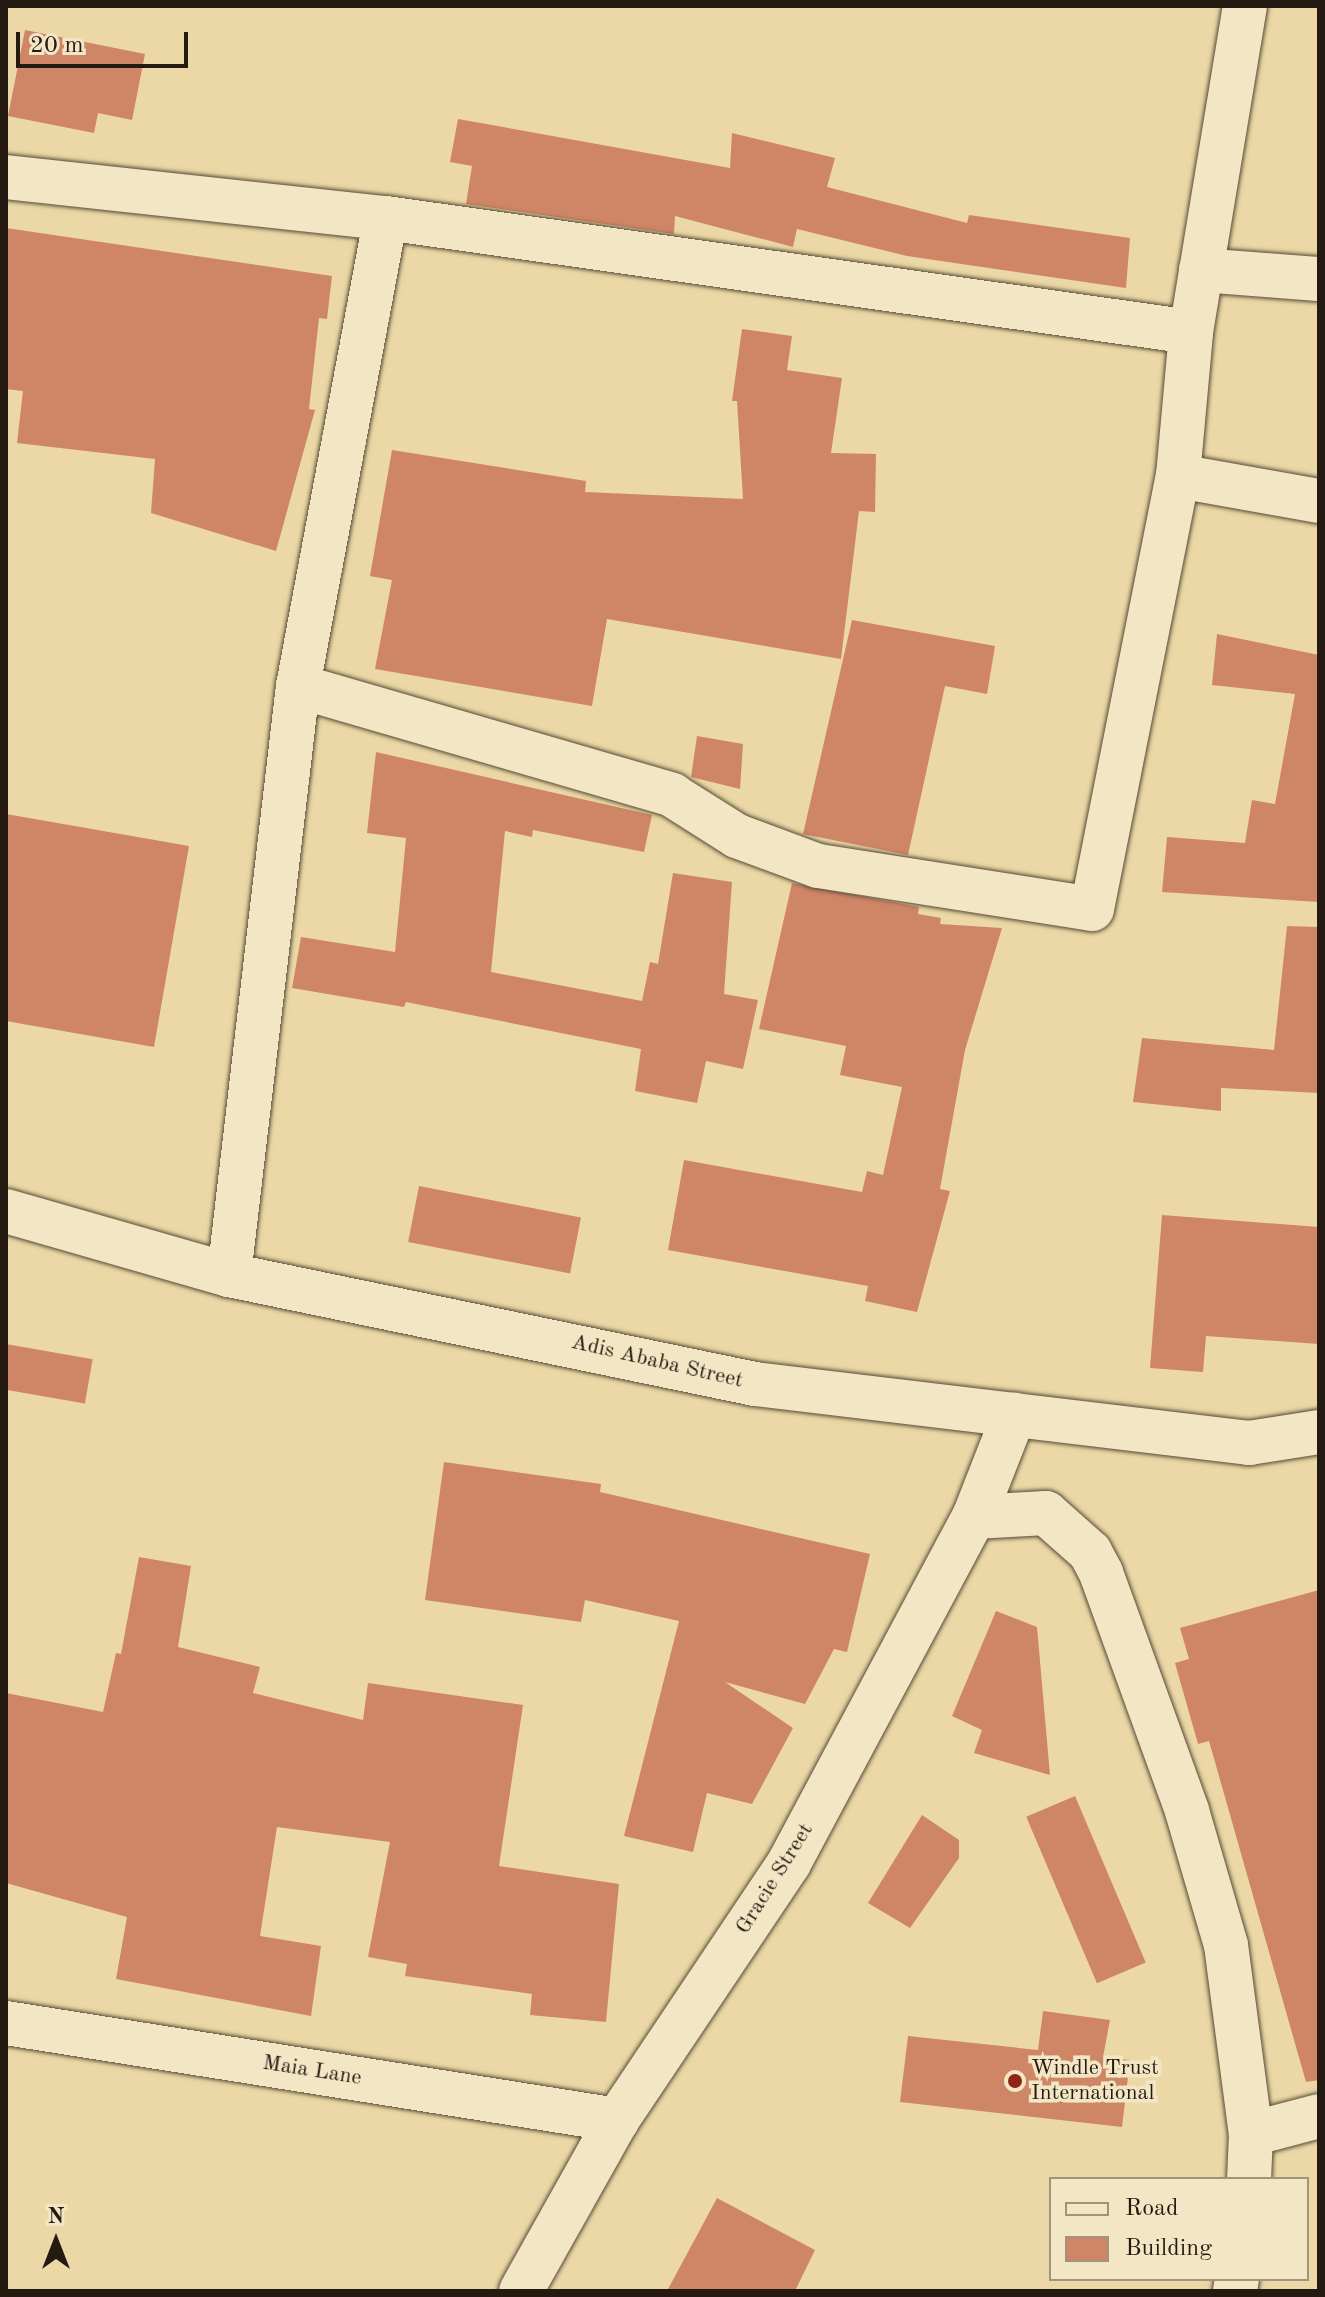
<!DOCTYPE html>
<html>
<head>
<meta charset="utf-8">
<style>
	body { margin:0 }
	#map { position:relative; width:1325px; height:2297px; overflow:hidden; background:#ebd8a6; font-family:"Old Standard TT",serif }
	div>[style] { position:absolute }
	.building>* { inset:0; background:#cf8667; transform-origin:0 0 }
	.roads { filter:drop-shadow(0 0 2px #564a36) drop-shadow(0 0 2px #564a36) }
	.minor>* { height:44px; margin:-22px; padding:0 22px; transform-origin:22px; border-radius:22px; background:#f2e6c5 }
	.tertiary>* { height:44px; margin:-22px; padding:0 22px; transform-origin:22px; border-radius:22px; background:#f2e6c5 }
	.dots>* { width:22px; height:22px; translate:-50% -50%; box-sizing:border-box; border:4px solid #f2e6c5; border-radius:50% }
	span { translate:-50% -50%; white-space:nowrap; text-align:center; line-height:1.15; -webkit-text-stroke:7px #f2e6c5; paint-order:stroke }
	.street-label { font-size:22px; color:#251a11 }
	.poi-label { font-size:22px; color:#251a11 }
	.left { translate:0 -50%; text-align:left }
	.frame { position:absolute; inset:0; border:8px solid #251a11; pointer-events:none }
	.legend { position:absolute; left:1049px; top:2177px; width:260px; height:104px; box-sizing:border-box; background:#f2e6c5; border:2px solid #a0947d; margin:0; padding:10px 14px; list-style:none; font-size:24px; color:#251a11 }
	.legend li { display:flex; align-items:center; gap:16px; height:40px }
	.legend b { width:40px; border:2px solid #a0947d }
	.north { position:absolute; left:16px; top:2201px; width:80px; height:80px; -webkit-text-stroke:6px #f2e6c5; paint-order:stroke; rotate:0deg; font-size:22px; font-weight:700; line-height:32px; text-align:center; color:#251a11 }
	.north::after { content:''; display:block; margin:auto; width:28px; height:36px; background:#251a11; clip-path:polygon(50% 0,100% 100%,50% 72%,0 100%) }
	.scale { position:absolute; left:16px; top:32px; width:172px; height:36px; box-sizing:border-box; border:4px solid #251a11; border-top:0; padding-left:10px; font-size:24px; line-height:28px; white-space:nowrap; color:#251a11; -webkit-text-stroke:6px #f2e6c5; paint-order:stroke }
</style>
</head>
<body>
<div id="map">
	<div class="building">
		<i style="clip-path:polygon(25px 30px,145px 54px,132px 120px,98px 113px,94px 133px,8px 116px)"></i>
		<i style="clip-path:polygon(458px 119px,730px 168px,732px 133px,835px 158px,827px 187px,967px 223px,969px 215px,1130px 238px,1126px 288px,907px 256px,797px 229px,793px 247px,675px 216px,674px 234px,466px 204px,472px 166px,450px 162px)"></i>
		<i style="clip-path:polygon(6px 228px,332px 276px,327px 319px,319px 318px,309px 409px,315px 410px,276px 551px,151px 513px,155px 459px,17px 443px,23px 391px,6px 389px)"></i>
		<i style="clip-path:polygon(742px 329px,792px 336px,787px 370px,842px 378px,831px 453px,876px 454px,875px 512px,859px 511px,841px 659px,607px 619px,592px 706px,375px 669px,392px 580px,370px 576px,392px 450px,586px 481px,585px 492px,743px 499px,737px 401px,732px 401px)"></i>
		<i style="clip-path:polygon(852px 620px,995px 646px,987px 694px,945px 686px,908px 855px,803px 834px)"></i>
		<i style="clip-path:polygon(1217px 634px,1319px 655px,1319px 902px,1162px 892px,1167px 837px,1245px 843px,1252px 800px,1275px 804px,1295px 694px,1212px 685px)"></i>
		<i style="clip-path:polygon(697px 736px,743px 744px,740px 789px,691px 777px)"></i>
		<i style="clip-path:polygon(376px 752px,652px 815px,644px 852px,533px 830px,532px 837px,505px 831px,491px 972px,642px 1001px,650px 962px,658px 964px,673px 873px,732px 882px,724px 994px,758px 1000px,743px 1069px,706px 1061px,697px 1103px,635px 1091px,641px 1049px,406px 1002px,404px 1007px,292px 988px,301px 937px,395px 952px,406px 838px,367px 833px)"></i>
		<i style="clip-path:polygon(6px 814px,189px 846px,154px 1047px,6px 1021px)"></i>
		<i style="clip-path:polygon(792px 883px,919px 907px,918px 914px,941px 918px,940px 924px,1002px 928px,965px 1050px,940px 1189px,950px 1191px,917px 1312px,865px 1301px,868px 1286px,668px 1250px,684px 1160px,862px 1192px,867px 1171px,883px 1175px,902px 1087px,840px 1075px,846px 1046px,759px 1029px)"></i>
		<i style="clip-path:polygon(1287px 926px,1319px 927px,1319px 1093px,1221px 1088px,1221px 1111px,1133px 1102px,1142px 1038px,1274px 1050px)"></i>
		<i style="left:419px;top:1186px;width:165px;height:57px;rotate:11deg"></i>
		<i style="clip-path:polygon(1162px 1215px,1319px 1227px,1319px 1344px,1206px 1336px,1203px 1372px,1150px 1368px)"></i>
		<i style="left:6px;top:1344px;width:88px;height:45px;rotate:10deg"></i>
		<i style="clip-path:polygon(444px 1462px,601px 1484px,600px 1492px,870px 1554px,847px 1652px,834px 1649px,805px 1704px,725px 1682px,793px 1728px,752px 1804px,707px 1793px,693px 1852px,624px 1836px,679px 1621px,585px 1600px,581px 1622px,425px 1600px)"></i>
		<i style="clip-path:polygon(139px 1557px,191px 1566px,178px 1647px,260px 1667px,253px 1693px,363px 1720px,368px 1683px,523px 1705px,499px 1866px,619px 1884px,606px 2022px,530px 2015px,532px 1994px,405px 1976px,407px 1964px,368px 1957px,390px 1842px,277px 1827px,260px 1936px,321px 1946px,311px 2016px,116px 1979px,127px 1917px,6px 1883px,6px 1693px,103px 1712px,116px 1653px,121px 1654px)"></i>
		<i style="clip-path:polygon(1319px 1590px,1319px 2080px,1306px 2082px,1209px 1741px,1198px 1744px,1175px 1663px,1189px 1659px,1180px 1628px)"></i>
		<i style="clip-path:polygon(996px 1611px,1037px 1627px,1050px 1775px,974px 1753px,982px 1730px,952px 1716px)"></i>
		<i style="left:1075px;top:1796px;width:181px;height:53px;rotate:67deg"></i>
		<i style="clip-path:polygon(922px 1815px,959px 1840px,959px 1858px,910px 1928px,868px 1903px)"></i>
		<i style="clip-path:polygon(1043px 2011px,1110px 2020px,1103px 2057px,1130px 2060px,1122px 2127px,900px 2102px,908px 2036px,1038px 2050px)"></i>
		<i style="clip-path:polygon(717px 2198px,815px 2250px,795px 2291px,667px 2291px)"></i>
	</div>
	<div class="roads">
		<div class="minor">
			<i style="left:6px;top:177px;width:382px;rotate:6.2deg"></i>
			<i style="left:386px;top:218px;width:813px;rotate:8.06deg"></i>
			<i style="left:1201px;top:270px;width:118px;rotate:4.4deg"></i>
			<i style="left:1178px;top:476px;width:143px;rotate:10.1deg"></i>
			<i style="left:298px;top:686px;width:390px;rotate:16.2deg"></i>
			<i style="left:672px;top:795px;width:77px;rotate:32.2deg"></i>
			<i style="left:737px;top:836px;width:86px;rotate:20.3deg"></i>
			<i style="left:818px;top:866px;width:277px;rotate:8.9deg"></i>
			<i style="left:1092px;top:909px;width:441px;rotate:-78.8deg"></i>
			<i style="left:1178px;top:476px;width:145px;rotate:-84.8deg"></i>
			<i style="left:1191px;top:332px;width:330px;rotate:-80.6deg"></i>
			<i style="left:229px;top:1275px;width:593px;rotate:-83.32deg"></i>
			<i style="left:298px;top:686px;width:476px;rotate:-79.4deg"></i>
			<i style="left:974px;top:1517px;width:110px;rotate:-68.6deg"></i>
			<i style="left:6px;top:2023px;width:619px;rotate:9.02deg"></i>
			<i style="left:1251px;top:2134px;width:70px;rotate:-14.8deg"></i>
			<i style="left:521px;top:2291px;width:196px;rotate:-60.7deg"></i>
			<i style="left:617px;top:2120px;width:309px;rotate:-56.2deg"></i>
			<i style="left:789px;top:1863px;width:392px;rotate:-61.9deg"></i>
			<i style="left:974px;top:1517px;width:72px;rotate:-3.2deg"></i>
			<i style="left:1046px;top:1513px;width:59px;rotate:41.6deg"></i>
			<i style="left:1090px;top:1552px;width:24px;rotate:62deg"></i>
			<i style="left:1101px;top:1573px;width:253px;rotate:70.1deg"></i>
			<i style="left:1187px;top:1811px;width:140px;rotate:73.8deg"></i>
			<i style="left:1226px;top:1945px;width:191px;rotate:82.5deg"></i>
			<i style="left:1251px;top:2134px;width:45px;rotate:92.5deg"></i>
			<i style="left:1235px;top:2291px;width:12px;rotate:-81deg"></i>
		</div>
		<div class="tertiary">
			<i style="left:6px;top:1211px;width:232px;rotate:16deg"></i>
			<i style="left:229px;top:1275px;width:537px;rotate:11.71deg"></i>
			<i style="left:755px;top:1384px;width:498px;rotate:6.8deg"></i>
			<i style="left:1249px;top:1443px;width:71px;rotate:-8.9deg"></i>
		</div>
	</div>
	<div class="dots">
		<i style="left:1015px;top:2081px;background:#8f2418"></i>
	</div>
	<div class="street-label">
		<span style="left:657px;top:1362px;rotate:13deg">Adis Ababa Street</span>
		<span style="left:775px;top:1879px;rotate:-58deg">Gracie Street</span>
		<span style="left:312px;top:2071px;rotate:9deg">Maia Lane</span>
	</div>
	<div class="poi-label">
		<span class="left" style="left:1031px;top:2081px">Windle Trust<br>International</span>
	</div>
	<div class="frame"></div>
	<ul class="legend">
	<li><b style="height:10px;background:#f2e6c5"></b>Road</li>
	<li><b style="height:22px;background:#cf8667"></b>Building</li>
	</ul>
	<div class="north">N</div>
	<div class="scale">20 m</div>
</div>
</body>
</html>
